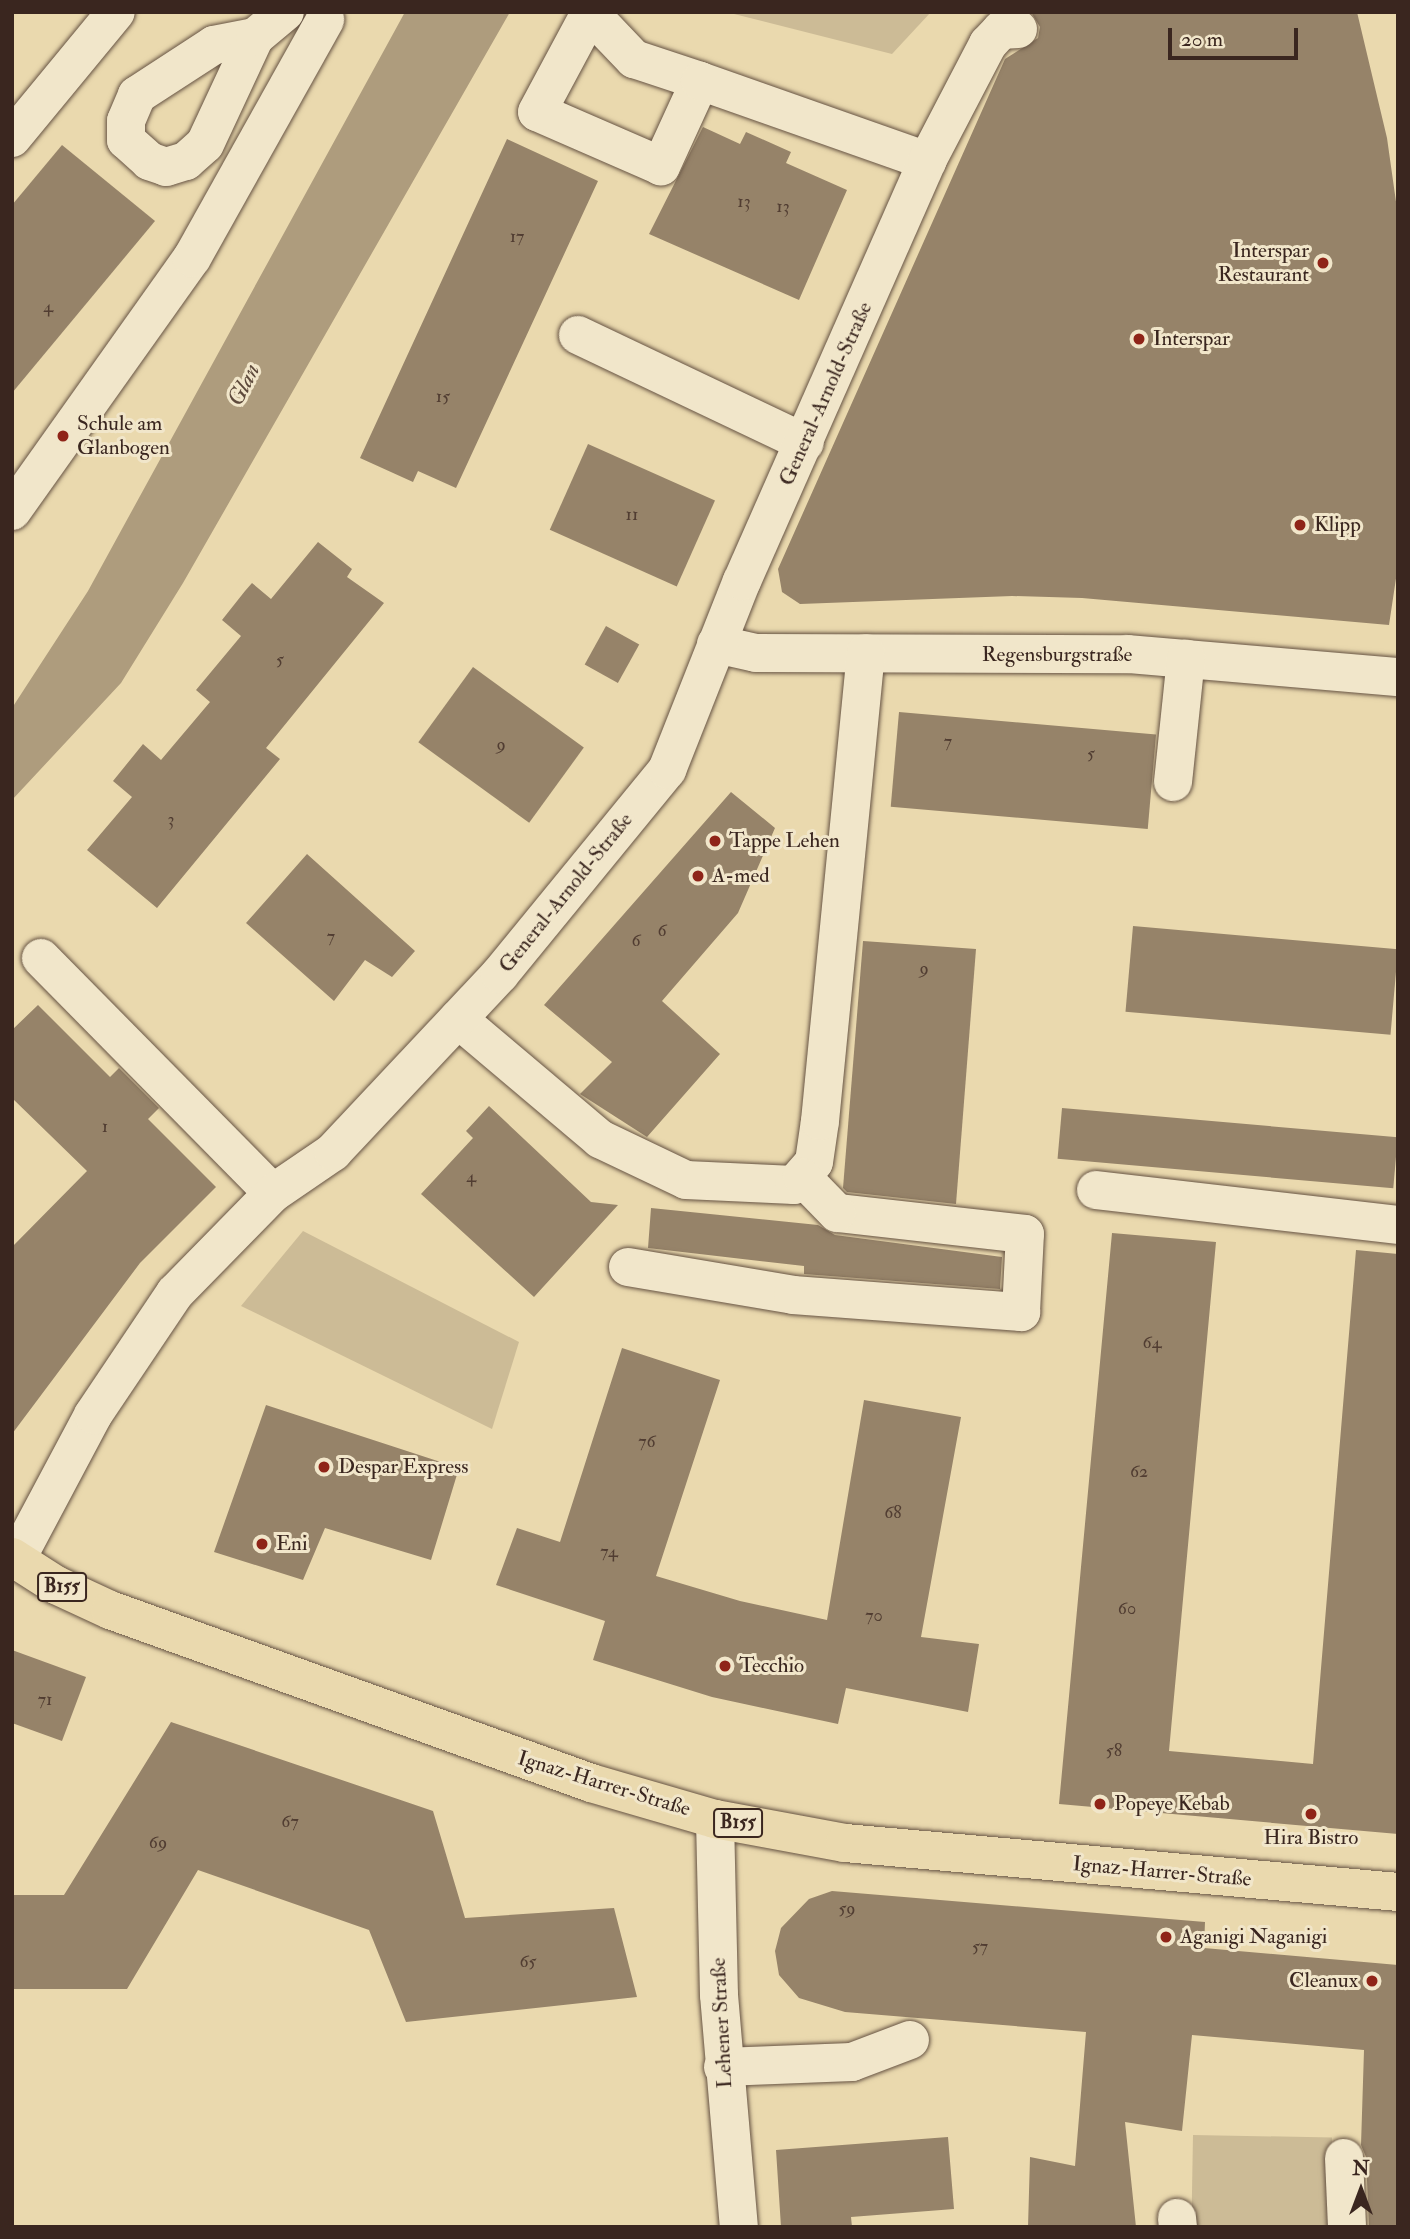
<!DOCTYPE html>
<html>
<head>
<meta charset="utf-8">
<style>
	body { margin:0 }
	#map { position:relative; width:1410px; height:2239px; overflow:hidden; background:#ead9ae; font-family:"IM FELL Double Pica",serif }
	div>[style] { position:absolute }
	.green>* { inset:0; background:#ccbb96; transform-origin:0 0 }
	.water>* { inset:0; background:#ae9c7d }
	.building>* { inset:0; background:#968369; transform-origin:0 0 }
	.roads { filter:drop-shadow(0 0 2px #665343) drop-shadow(0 0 2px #665343) }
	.minor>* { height:38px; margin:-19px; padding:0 19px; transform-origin:19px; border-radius:19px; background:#f1e6ca }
	.major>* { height:38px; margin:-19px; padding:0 19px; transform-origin:19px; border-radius:19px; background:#ead9ae }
	.dots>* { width:19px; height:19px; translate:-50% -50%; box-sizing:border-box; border:4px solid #f1e6ca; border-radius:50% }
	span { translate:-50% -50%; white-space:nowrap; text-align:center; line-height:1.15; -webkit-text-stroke:6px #f1e6ca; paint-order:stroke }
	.number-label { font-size:18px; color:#513d32 }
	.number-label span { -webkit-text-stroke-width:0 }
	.shield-label span { padding:2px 5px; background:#f1e6ca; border:2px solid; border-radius:5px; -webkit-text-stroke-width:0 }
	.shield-label { font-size:19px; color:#3a261f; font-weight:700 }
	.poi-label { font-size:21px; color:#3a261f }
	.right { translate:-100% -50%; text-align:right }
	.left { translate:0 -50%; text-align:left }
	.street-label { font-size:21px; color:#3a261f }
	.water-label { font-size:23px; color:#5d493b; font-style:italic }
	.frame { position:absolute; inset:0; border:14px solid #3a261f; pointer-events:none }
	.north { position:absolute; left:1326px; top:2155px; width:70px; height:70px; -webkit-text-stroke:5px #f1e6ca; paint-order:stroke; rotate:0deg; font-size:19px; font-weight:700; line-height:28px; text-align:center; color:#3a261f }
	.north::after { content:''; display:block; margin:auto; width:24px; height:32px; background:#3a261f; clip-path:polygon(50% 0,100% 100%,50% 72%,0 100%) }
	.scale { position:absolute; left:1168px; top:28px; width:130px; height:32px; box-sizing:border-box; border:4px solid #3a261f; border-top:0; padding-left:9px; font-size:21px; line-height:24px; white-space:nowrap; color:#3a261f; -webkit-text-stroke:5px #f1e6ca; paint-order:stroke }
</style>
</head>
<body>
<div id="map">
	<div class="green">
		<i style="clip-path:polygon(726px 12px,931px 12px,892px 54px)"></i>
		<i style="clip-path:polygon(303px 1231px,519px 1342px,492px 1429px,241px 1306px)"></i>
		<i style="left:1193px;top:2135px;width:139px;height:92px;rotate:1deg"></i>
	</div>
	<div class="water">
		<i style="clip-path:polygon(405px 12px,510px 12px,183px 583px,121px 683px,12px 800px,12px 708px,88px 591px)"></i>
	</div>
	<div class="building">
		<i style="clip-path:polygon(1031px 12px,1357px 12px,1387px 138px,1398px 216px,1398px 565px,1389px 625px,1082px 598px,1012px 596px,800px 604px,782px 592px,778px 569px,1005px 59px,1038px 38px,1040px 27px)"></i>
		<i style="clip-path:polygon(703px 127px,740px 144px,746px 132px,791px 152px,786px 163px,847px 190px,799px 300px,649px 234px)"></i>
		<i style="clip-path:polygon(507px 139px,598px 181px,456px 488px,418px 471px,413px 482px,360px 458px)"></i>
		<i style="clip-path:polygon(62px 145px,155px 221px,12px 393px,12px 205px)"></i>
		<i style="left:588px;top:444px;width:139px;height:94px;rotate:24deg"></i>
		<i style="clip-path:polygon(318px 542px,352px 569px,347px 577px,384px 603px,266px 748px,280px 759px,157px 908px,87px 850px,132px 797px,113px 781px,143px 744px,161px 760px,210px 702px,196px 690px,241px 636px,222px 620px,245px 591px,252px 583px,271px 599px)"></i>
		<i style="left:606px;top:626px;width:38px;height:44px;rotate:29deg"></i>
		<i style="left:473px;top:667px;width:137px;height:93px;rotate:36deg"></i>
		<i style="left:899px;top:712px;width:258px;height:95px;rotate:5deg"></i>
		<i style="clip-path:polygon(731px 792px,775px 828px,738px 913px,662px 1001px,720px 1054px,647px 1137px,580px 1094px,612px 1062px,544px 1005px)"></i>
		<i style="clip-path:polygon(307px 854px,415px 951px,392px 977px,365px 960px,334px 1001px,246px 923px)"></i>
		<i style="left:1133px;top:926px;width:266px;height:86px;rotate:5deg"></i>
		<i style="clip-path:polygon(863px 941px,976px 949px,956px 1204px,847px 1192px,843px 1188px)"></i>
		<i style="clip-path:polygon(38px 1005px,110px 1077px,119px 1068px,159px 1108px,148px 1119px,216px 1187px,140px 1263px,12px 1434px,12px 1247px,87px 1171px,12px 1098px,12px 1030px)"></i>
		<i style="clip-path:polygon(489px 1106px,591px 1202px,618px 1205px,534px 1297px,421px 1194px,473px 1138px,466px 1131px)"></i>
		<i style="left:1062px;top:1108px;width:337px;height:51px;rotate:5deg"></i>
		<i style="clip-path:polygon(651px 1208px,818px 1225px,835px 1235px,1002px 1257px,1000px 1289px,804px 1274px,804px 1266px,648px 1248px)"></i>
		<i style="clip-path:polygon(1112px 1233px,1216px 1242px,1169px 1751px,1313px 1764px,1356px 1250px,1398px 1254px,1398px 1834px,1059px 1804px)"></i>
		<i style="clip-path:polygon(622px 1348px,720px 1380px,656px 1576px,740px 1601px,827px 1620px,864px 1400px,961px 1417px,921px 1637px,979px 1644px,968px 1712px,846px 1688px,838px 1724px,712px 1697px,593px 1660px,605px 1621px,496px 1585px,517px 1528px,560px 1542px)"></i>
		<i style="clip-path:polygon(266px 1405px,459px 1468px,431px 1560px,325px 1528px,303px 1580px,214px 1552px)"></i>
		<i style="clip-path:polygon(12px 1650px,86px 1677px,62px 1741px,12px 1723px)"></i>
		<i style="clip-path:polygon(171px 1722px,433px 1811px,465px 1918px,614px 1908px,637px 1997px,406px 2022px,369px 1930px,198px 1870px,127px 1989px,12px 1989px,12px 1895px,64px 1895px)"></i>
		<i style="clip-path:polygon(832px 1891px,1205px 1922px,1204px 1948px,1398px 1965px,1398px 2227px,1369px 2227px,1366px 2157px,1361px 2145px,1364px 2050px,1192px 2035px,1182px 2131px,1125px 2122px,1136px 2227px,1028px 2227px,1030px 2157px,1075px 2166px,1086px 2032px,845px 2012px,799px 1998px,779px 1975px,775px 1951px,781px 1928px,809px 1899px)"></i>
		<i style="clip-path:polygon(948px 2137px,954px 2209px,851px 2217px,852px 2227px,781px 2227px,776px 2150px)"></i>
	</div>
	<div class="roads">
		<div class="minor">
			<i style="left:255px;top:37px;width:42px;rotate:169deg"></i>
			<i style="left:214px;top:45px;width:92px;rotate:147deg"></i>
			<i style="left:137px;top:95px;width:28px;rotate:113deg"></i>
			<i style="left:126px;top:121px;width:19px;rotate:90deg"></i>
			<i style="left:126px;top:140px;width:31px;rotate:42deg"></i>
			<i style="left:149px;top:161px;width:18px;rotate:19deg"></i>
			<i style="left:166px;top:167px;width:21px;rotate:-17deg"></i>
			<i style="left:186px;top:161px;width:25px;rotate:-42deg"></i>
			<i style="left:205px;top:144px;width:118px;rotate:-65deg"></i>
			<i style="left:255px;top:37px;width:39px;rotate:-40deg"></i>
			<i style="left:700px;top:81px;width:94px;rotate:114.6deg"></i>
			<i style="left:661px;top:166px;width:135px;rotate:-156.5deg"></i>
			<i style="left:537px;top:112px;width:112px;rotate:-61.8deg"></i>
			<i style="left:590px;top:13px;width:64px;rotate:46.3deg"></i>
			<i style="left:634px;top:59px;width:70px;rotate:18.4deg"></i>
			<i style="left:700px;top:81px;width:241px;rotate:19.4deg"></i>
			<i style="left:12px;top:138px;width:163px;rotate:-50.5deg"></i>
			<i style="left:578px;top:335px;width:251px;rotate:25.4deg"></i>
			<i style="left:12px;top:511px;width:310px;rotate:-54.6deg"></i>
			<i style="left:192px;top:258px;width:273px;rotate:-60.8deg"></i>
			<i style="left:716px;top:644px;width:41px;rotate:12.7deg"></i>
			<i style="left:756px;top:653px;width:372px;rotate:0.2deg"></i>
			<i style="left:1128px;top:654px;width:271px;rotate:4.9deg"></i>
			<i style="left:1173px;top:782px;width:124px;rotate:-84deg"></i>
			<i style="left:41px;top:958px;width:330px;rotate:45.4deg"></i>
			<i style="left:458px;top:1019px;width:186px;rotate:40.2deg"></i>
			<i style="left:600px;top:1139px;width:95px;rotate:25.5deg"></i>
			<i style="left:686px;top:1180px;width:108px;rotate:2.7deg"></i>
			<i style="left:794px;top:1185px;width:30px;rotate:-49deg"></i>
			<i style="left:814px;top:1162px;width:41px;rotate:-81.7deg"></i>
			<i style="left:820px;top:1121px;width:470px;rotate:-84.4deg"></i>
			<i style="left:1096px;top:1190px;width:304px;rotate:6.6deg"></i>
			<i style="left:628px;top:1267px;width:167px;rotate:9.6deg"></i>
			<i style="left:793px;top:1295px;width:229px;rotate:4.3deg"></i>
			<i style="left:1021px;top:1312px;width:78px;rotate:-87.1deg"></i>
			<i style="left:1025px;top:1234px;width:189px;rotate:-173.6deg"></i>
			<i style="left:837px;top:1213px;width:50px;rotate:-134.2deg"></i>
			<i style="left:16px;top:1560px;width:164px;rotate:-62deg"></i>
			<i style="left:93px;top:1415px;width:147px;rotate:-56.1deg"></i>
			<i style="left:175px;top:1293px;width:140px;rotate:-45.6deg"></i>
			<i style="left:273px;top:1193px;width:73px;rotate:-34.3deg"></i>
			<i style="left:333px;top:1152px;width:244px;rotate:-46.8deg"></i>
			<i style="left:500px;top:974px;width:264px;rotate:-50.7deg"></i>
			<i style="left:667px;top:770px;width:203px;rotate:-68.4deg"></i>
			<i style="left:742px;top:581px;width:459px;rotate:-66.2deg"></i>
			<i style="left:927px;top:161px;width:132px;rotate:-62.5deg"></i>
			<i style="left:988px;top:44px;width:19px;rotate:-47deg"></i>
			<i style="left:1001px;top:30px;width:17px;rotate:-3deg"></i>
			<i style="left:715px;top:1819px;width:176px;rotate:88.7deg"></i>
			<i style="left:719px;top:1995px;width:233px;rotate:85.1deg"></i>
			<i style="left:723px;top:2067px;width:129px;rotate:-2.2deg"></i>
			<i style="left:852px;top:2062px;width:62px;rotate:-20.8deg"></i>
			<i style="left:1344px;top:2158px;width:69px;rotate:87.5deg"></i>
			<i style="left:1177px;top:2218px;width:9px;rotate:84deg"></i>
		</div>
		<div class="major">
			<i style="left:12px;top:1557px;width:52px;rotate:32.5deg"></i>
			<i style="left:56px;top:1585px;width:60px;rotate:24.8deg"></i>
			<i style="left:110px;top:1610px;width:511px;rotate:19.78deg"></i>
			<i style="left:591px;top:1783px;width:129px;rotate:16.2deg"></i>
			<i style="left:715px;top:1819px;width:132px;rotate:10.5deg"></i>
			<i style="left:845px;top:1843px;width:555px;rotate:5.06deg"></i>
		</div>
	</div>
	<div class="dots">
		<i style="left:1323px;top:263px;background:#8f2418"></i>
		<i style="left:1139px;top:339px;background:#8f2418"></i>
		<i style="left:63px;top:436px;background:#8f2418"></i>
		<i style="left:1300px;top:525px;background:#8f2418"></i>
		<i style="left:715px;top:841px;background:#8f2418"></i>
		<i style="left:698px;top:876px;background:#8f2418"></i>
		<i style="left:324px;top:1467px;background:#8f2418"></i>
		<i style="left:262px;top:1544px;background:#8f2418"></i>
		<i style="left:725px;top:1666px;background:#8f2418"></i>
		<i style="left:1100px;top:1804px;background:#8f2418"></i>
		<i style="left:1311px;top:1814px;background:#8f2418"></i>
		<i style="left:1166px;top:1937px;background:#8f2418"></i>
		<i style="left:1372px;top:1981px;background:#8f2418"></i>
	</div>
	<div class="number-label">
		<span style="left:744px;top:202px">13</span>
		<span style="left:783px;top:207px">13</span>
		<span style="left:517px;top:237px">17</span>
		<span style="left:48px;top:307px">4</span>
		<span style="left:443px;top:397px">15</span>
		<span style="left:632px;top:515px">11</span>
		<span style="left:280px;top:660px">5</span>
		<span style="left:948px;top:742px">7</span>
		<span style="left:501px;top:745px">9</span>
		<span style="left:1091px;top:754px">5</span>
		<span style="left:171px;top:820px">3</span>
		<span style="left:662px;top:931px">6</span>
		<span style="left:331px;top:937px">7</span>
		<span style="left:636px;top:941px">6</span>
		<span style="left:924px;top:969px">9</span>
		<span style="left:105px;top:1127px">1</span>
		<span style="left:471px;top:1177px">4</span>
		<span style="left:1152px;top:1343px">64</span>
		<span style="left:647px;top:1442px">76</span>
		<span style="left:1139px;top:1472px">62</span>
		<span style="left:893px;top:1513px">68</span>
		<span style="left:609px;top:1552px">74</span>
		<span style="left:1127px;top:1609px">60</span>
		<span style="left:874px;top:1616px">70</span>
		<span style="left:45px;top:1700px">71</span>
		<span style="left:1114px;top:1751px">58</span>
		<span style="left:290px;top:1822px">67</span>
		<span style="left:158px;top:1843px">69</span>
		<span style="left:847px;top:1909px">59</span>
		<span style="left:980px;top:1947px">57</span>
		<span style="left:528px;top:1962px">65</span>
	</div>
	<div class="shield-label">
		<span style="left:62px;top:1587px">B155</span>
		<span style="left:738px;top:1823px">B155</span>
	</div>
	<div class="poi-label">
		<span class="right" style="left:1309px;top:263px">Interspar<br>Restaurant</span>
		<span class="left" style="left:1153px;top:339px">Interspar</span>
		<span class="left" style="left:77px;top:436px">Schule am<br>Glanbogen</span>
		<span class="left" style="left:1314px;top:525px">Klipp</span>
		<span class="left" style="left:729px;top:841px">Tappe Lehen</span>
		<span class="left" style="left:712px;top:876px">A-med</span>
		<span class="left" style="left:338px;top:1467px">Despar Express</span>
		<span class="left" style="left:276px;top:1544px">Eni</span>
		<span class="left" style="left:739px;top:1666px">Tecchio</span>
		<span class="left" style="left:1114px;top:1804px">Popeye Kebab</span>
		<span style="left:1311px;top:1838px">Hira Bistro</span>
		<span class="left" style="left:1180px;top:1937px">Aganigi Naganigi</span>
		<span class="right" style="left:1358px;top:1981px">Cleanux</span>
	</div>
	<div class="street-label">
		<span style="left:826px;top:394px;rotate:-66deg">General-Arnold-Straße</span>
		<span style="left:1057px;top:655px">Regensburgstraße</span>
		<span style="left:566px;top:893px;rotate:-51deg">General-Arnold-Straße</span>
		<span style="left:604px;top:1784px;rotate:17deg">Ignaz-Harrer-Straße</span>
		<span style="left:1162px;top:1872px;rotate:5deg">Ignaz-Harrer-Straße</span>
		<span style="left:722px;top:2023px;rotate:-93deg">Lehener Straße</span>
	</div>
	<div class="water-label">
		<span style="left:244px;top:385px;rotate:-63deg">Glan</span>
	</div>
	<div class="frame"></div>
	<div class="north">N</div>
	<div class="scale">20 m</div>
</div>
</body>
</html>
